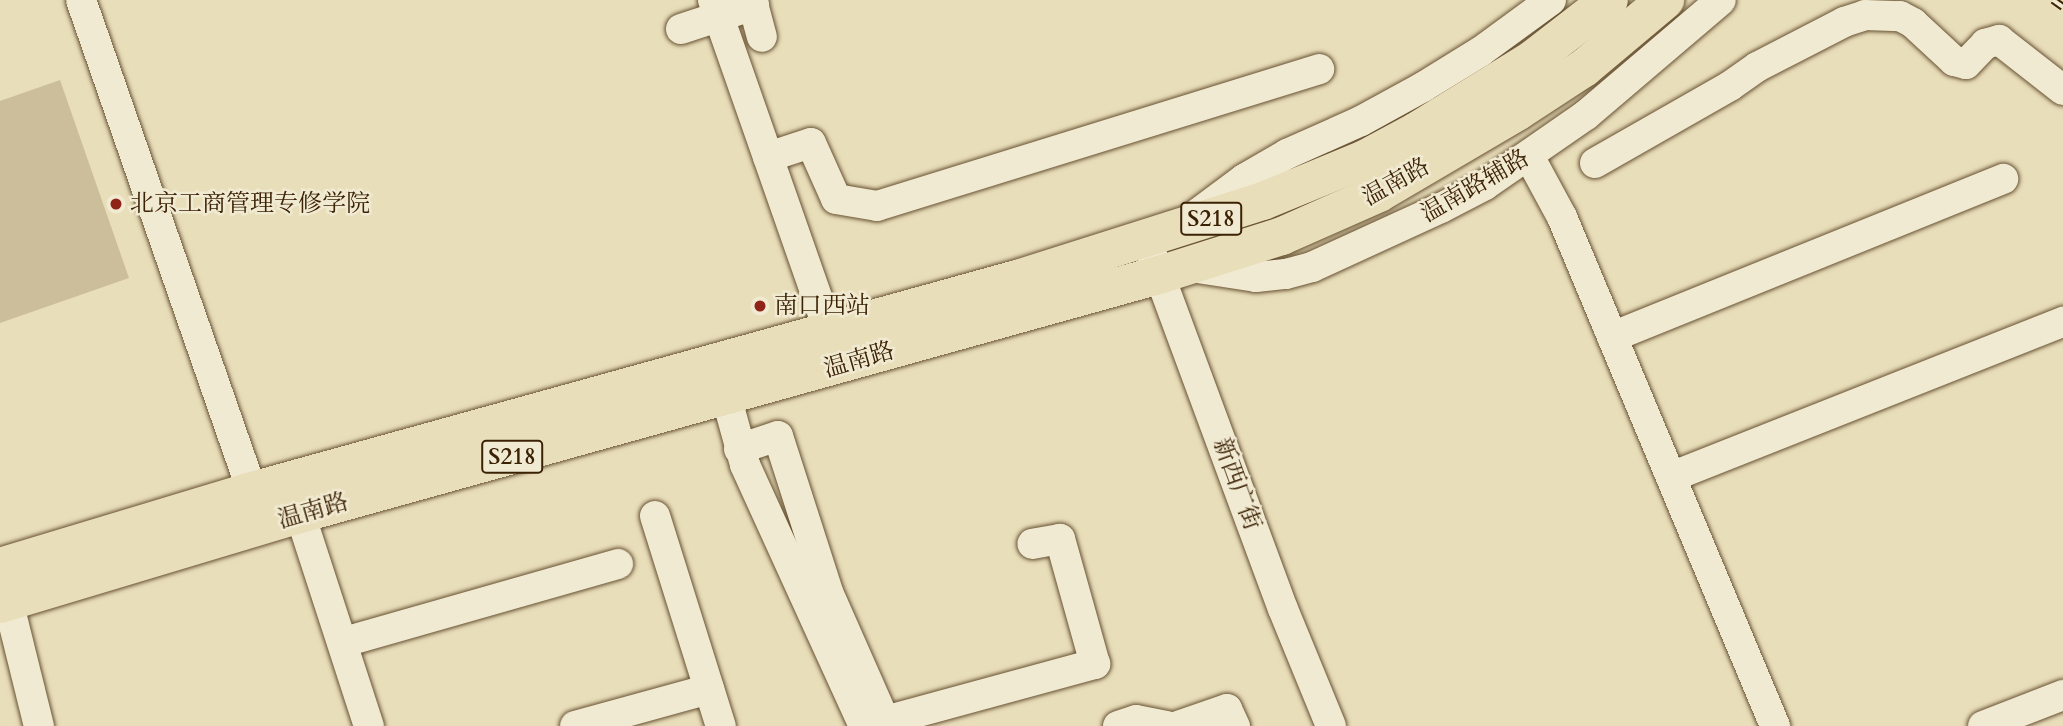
<!DOCTYPE html>
<html>
<head>
<meta charset="utf-8">
<style>
	body { margin:0 }
	#map { position:relative; width:2063px; height:726px; overflow:hidden; background:#e9deba; font-family:Cardo,"Noto Serif SC",serif }
	div>[style] { position:absolute }
	.green>* { inset:0; background:#ccbe9b }
	.roads { filter:drop-shadow(0 0 2px #675132) drop-shadow(0 0 2px #675132) }
	.minor>* { height:30px; margin:-15px; padding:0 15px; transform-origin:15px; border-radius:15px; background:#f1ead2 }
	.major>* { height:38px; margin:-19px; padding:0 19px; transform-origin:19px; border-radius:19px; background:#e9deba }
	.rail>* { height:8px; margin-top:-4px; transform-origin:0; background:repeating-linear-gradient(90deg,#f1ead2 0 16px,#3c2205 0 32px); box-sizing:border-box; border-block:2px solid #3c2205 }
	.dots>* { width:19px; height:19px; translate:-50% -50%; box-sizing:border-box; border:4px solid #f1ead2; border-radius:50% }
	span { translate:-50% -50%; white-space:nowrap; text-align:center; line-height:1.15; -webkit-text-stroke:5px #f1ead2; paint-order:stroke }
	.shield-label span { padding:2px 5px; background:#f1ead2; border:2px solid; border-radius:5px; -webkit-text-stroke-width:0 }
	.shield-label { font-size:23px; color:#3c2205; font-weight:700 }
	.street-label { font-size:24px; color:#3c2205 }
	.poi-label { font-size:24px; color:#3c2205 }
	.left { translate:0 -50%; text-align:left }
</style>
</head>
<body>
<div id="map">
	<div class="green">
		<i style="clip-path:polygon(60px 80px,129px 278px,0 323px,0 101px)"></i>
	</div>
	<div class="roads">
		<div class="minor">
			<i style="left:81px;top:0;width:520px;rotate:70.8deg"></i>
			<i style="left:713px;top:0;width:373px;rotate:70.7deg"></i>
			<i style="left:752px;top:0;width:38px;rotate:75deg"></i>
			<i style="left:681px;top:29px;width:77px;rotate:-18.2deg"></i>
			<i style="left:1529px;top:156px;width:69px;rotate:61.6deg"></i>
			<i style="left:1562px;top:217px;width:552px;rotate:67.29deg"></i>
			<i style="left:768px;top:157px;width:45px;rotate:-18deg"></i>
			<i style="left:811px;top:143px;width:61px;rotate:65.9deg"></i>
			<i style="left:836px;top:199px;width:42px;rotate:9.7deg"></i>
			<i style="left:877px;top:206px;width:463px;rotate:-17.2deg"></i>
			<i style="left:1595px;top:163px;width:155px;rotate:-29.7deg"></i>
			<i style="left:1730px;top:86px;width:33px;rotate:-35deg"></i>
			<i style="left:1757px;top:67px;width:98px;rotate:-27.3deg"></i>
			<i style="left:1844px;top:22px;width:22px;rotate:-18deg"></i>
			<i style="left:1865px;top:15px;width:35px;rotate:2deg"></i>
			<i style="left:1900px;top:16px;width:15px;rotate:28deg"></i>
			<i style="left:1913px;top:23px;width:56px;rotate:42.8deg"></i>
			<i style="left:1954px;top:61px;width:12px;rotate:14deg"></i>
			<i style="left:1966px;top:64px;width:28px;rotate:-46deg"></i>
			<i style="left:1985px;top:44px;width:15px;rotate:-16deg"></i>
			<i style="left:1999px;top:40px;width:81px;rotate:38deg"></i>
			<i style="left:1193px;top:217px;width:64px;rotate:-36.7deg"></i>
			<i style="left:1244px;top:179px;width:50px;rotate:-30.2deg"></i>
			<i style="left:1287px;top:154px;width:81px;rotate:-24deg"></i>
			<i style="left:1361px;top:121px;width:71px;rotate:-28.7deg"></i>
			<i style="left:1423px;top:87px;width:67px;rotate:-31.6deg"></i>
			<i style="left:1480px;top:52px;width:88px;rotate:-36.2deg"></i>
			<i style="left:1152px;top:255px;width:377px;rotate:69.7deg"></i>
			<i style="left:1283px;top:609px;width:126px;rotate:67.7deg"></i>
			<i style="left:1191px;top:267px;width:66px;rotate:8.7deg"></i>
			<i style="left:1256px;top:277px;width:30px;rotate:-6deg"></i>
			<i style="left:1286px;top:274px;width:27px;rotate:-15deg"></i>
			<i style="left:1312px;top:267px;width:142px;rotate:-24.6deg"></i>
			<i style="left:1441px;top:208px;width:50px;rotate:-27.6deg"></i>
			<i style="left:1485px;top:185px;width:123px;rotate:-34.7deg"></i>
			<i style="left:1586px;top:115px;width:177px;rotate:-40.4deg"></i>
			<i style="left:1612px;top:337px;width:422px;rotate:-22deg"></i>
			<i style="left:720px;top:374px;width:94px;rotate:74.6deg"></i>
			<i style="left:745px;top:465px;width:287px;rotate:65.5deg"></i>
			<i style="left:739px;top:449px;width:41px;rotate:-18.4deg"></i>
			<i style="left:778px;top:436px;width:164px;rotate:72.2deg"></i>
			<i style="left:828px;top:592px;width:141px;rotate:66.2deg"></i>
			<i style="left:885px;top:721px;width:218px;rotate:-15.2deg"></i>
			<i style="left:1095px;top:664px;width:130px;rotate:-105.6deg"></i>
			<i style="left:1060px;top:539px;width:28px;rotate:170deg"></i>
			<i style="left:1671px;top:477px;width:422px;rotate:-21.6deg"></i>
			<i style="left:300px;top:514px;width:223px;rotate:72deg"></i>
			<i style="left:655px;top:516px;width:220px;rotate:72.6deg"></i>
			<i style="left:8px;top:601px;width:129px;rotate:76.1deg"></i>
			<i style="left:344px;top:642px;width:285px;rotate:-15.9deg"></i>
			<i style="left:575px;top:726px;width:139px;rotate:-15.4deg"></i>
			<i style="left:1118px;top:726px;width:19px;rotate:-18deg"></i>
			<i style="left:1136px;top:720px;width:31px;rotate:11deg"></i>
			<i style="left:1178px;top:726px;width:52px;rotate:-19.1deg"></i>
			<i style="left:1227px;top:709px;width:19px;rotate:65deg"></i>
			<i style="left:1983px;top:726px;width:86px;rotate:-21.2deg"></i>
		</div>
		<div class="major">
			<i style="left:0;top:567px;width:263px;rotate:-16.8deg"></i>
			<i style="left:252px;top:491px;width:794px;rotate:-15.49deg"></i>
			<i style="left:1017px;top:279px;width:258px;rotate:-17.6deg"></i>
			<i style="left:1263px;top:201px;width:110px;rotate:-22.4deg"></i>
			<i style="left:1365px;top:159px;width:59px;rotate:-28.3deg"></i>
			<i style="left:1417px;top:131px;width:137px;rotate:-31.8deg"></i>
			<i style="left:1533px;top:59px;width:96px;rotate:-37.8deg"></i>
			<i style="left:0;top:604px;width:313px;rotate:-16.7deg"></i>
			<i style="left:300px;top:514px;width:892px;rotate:-15.55deg"></i>
			<i style="left:1159px;top:275px;width:129px;rotate:-17.6deg"></i>
			<i style="left:1282px;top:236px;width:106px;rotate:-23.9deg"></i>
			<i style="left:1379px;top:193px;width:161px;rotate:-30.5deg"></i>
			<i style="left:1518px;top:111px;width:79px;rotate:-33.1deg"></i>
			<i style="left:1584px;top:68px;width:106px;rotate:-40deg"></i>
		</div>
	</div>
	<div class="rail">
		<i style="left:2053px;top:0;width:12px;rotate:35deg"></i>
	</div>
	<div class="dots">
		<i style="left:116px;top:204px;background:#8f2418"></i>
		<i style="left:760px;top:306px;background:#8f2418"></i>
	</div>
	<div class="shield-label">
		<span style="left:1211px;top:219px">S218</span>
		<span style="left:512px;top:457px">S218</span>
	</div>
	<div class="street-label">
		<span style="left:1396px;top:182px;rotate:-29deg">温南路</span>
		<span style="left:1475px;top:186px;rotate:-30deg">温南路辅路</span>
		<span style="left:859px;top:360px;rotate:-16deg">温南路</span>
		<span style="left:1237px;top:484px;rotate:70deg">新西广街</span>
		<span style="left:313px;top:511px;rotate:-16deg">温南路</span>
	</div>
	<div class="poi-label">
		<span class="left" style="left:130px;top:204px">北京工商管理专修学院</span>
		<span class="left" style="left:774px;top:306px">南口西站</span>
	</div>
</div>
</body>
</html>
